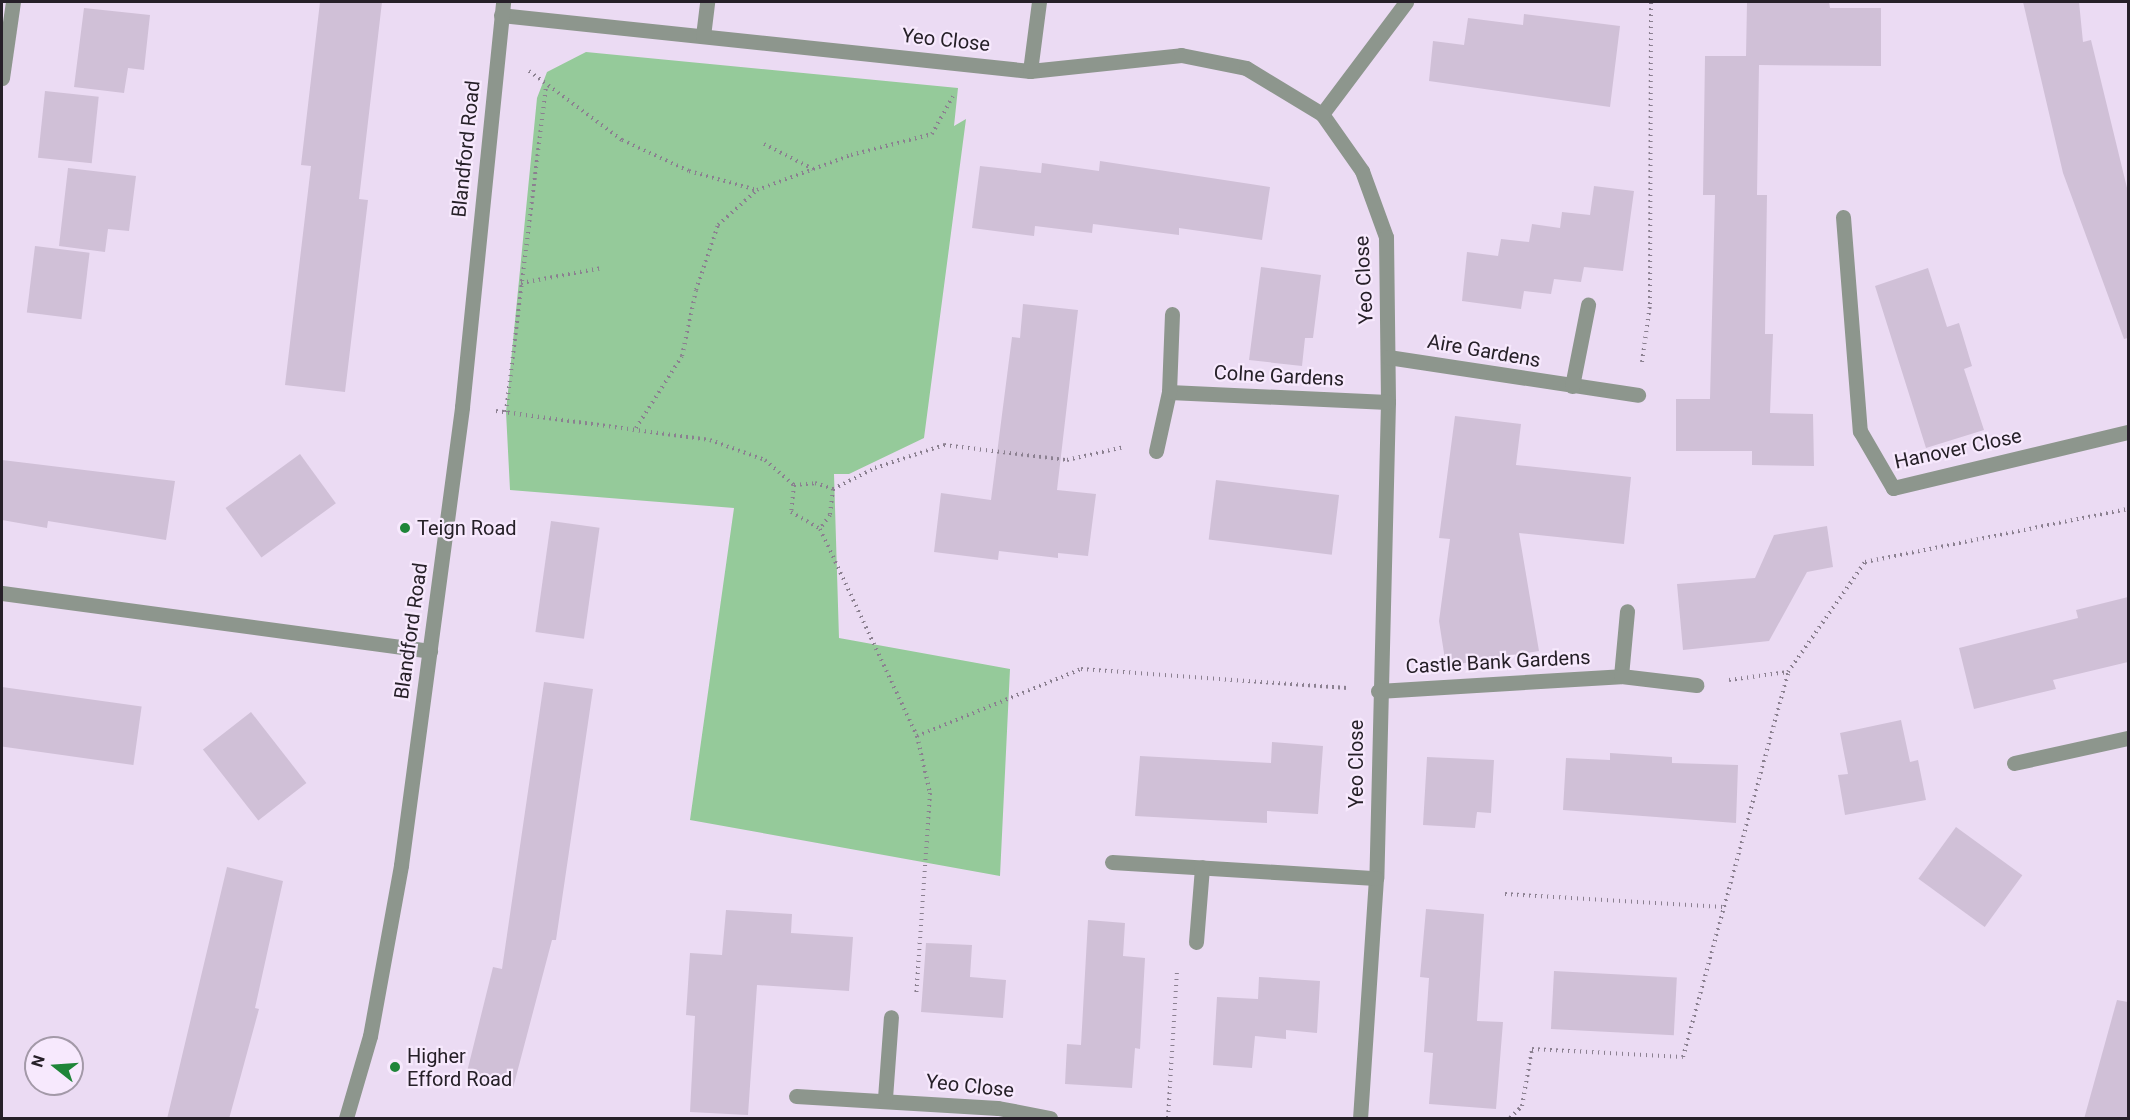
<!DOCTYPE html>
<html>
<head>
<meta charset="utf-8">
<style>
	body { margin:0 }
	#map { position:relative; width:2130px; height:1120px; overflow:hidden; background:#ebdbf3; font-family:Roboto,sans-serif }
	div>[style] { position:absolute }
	.green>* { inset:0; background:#95ca9a }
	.building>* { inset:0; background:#d0c0d7; transform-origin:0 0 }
	.path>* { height:4px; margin-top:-2px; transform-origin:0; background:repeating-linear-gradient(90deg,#8b8090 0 1.5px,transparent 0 6px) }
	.minor>* { height:15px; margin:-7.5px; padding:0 7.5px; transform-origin:7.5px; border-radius:7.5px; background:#8d968d }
	.dots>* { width:16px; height:16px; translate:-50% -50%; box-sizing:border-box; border:3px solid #f7e9fd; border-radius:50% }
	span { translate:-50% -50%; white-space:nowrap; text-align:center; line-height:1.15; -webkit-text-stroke:4.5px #f7e9fd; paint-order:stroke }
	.street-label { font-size:20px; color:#262028 }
	.poi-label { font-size:20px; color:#262028 }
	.left { translate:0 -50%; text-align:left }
	.frame { position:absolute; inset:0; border:3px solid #262028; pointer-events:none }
	.north { position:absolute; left:24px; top:1036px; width:60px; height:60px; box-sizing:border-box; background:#f7e9fd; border:2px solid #a399a8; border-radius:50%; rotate:287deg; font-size:16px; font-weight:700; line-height:24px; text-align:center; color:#262028 }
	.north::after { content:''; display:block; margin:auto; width:21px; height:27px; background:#1f8539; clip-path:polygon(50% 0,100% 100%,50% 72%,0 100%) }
</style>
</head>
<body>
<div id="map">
	<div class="green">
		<i style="clip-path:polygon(586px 52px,958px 88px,954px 126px,966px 119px,924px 438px,849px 474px,834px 474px,839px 638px,1010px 669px,1000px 876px,690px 820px,734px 508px,510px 490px,506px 412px,537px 98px,547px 72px)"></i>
	</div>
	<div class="building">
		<i style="clip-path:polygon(320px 2px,382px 2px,359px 199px,368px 200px,345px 392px,285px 385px,311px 166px,301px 165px)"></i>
		<i style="clip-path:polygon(1747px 2px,1829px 2px,1830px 8px,1881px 8px,1881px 66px,1759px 65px,1757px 195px,1767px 195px,1765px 334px,1773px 334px,1770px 413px,1813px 414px,1814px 466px,1752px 465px,1752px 451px,1676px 451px,1676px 399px,1710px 399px,1715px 195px,1703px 195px,1705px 56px,1746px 56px)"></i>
		<i style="clip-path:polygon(2023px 2px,2079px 2px,2083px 42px,2091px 40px,2128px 192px,2128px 338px,2124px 339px,2063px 173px)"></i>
		<i style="clip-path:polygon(84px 8px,150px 15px,144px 70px,128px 68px,124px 93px,74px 87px)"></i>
		<i style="clip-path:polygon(1524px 14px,1620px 26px,1610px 107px,1429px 81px,1433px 41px,1464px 45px,1468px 18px,1523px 25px)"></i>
		<i style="left:45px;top:91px;width:54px;height:67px;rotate:6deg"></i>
		<i style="clip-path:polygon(1100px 161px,1270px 187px,1262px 240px,1179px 228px,1179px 235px,1093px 224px,1092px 233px,1035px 226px,1034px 236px,972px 228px,980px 166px,1041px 173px,1042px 163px,1099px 171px)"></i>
		<i style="clip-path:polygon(68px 168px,136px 176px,129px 231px,108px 229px,105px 252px,59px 246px)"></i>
		<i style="clip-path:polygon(1594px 186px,1634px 191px,1623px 271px,1584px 267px,1581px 282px,1554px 279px,1551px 294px,1524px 291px,1521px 309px,1462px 301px,1467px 252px,1498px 256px,1501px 239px,1529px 242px,1532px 224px,1560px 228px,1562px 212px,1590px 215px)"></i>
		<i style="left:35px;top:246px;width:55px;height:67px;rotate:7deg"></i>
		<i style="clip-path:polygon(1261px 267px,1321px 275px,1313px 338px,1305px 338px,1302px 366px,1249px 360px)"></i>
		<i style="clip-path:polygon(1928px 268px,1947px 327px,1959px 323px,1972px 366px,1964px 369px,1984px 430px,1926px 448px,1875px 286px)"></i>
		<i style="clip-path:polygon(1023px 304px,1078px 310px,1057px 490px,1096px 494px,1088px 556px,1058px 553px,1058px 558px,999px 551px,998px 560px,934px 552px,941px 493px,991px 500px,1012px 337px,1020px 338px)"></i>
		<i style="clip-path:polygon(1455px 416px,1521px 424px,1516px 465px,1631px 477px,1624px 544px,1519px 533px,1539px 651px,1446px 666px,1439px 621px,1450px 539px,1439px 538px)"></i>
		<i style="left:300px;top:454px;width:61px;height:92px;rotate:54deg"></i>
		<i style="clip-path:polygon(2px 460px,175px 481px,166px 540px,48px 521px,47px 528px,2px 520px)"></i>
		<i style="left:1216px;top:480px;width:124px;height:60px;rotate:7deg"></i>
		<i style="left:551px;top:521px;width:49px;height:112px;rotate:8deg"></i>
		<i style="clip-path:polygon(1827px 526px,1833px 567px,1807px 572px,1769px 641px,1683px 650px,1677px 584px,1755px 578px,1774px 535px)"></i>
		<i style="clip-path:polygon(2128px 597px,2128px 662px,2053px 680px,2056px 689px,1974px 709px,1959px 648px,2078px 618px,2076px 610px)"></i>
		<i style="clip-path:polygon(544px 682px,593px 689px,556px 940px,552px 940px,513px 1088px,466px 1076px,493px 967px,502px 969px)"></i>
		<i style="left:2px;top:687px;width:141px;height:59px;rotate:8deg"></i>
		<i style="left:251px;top:712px;width:90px;height:61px;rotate:52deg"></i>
		<i style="clip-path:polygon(1901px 720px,1910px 762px,1918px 760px,1926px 800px,1845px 815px,1838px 775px,1848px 774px,1840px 733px)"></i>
		<i style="clip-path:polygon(1272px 742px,1323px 746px,1318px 814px,1267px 811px,1267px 823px,1135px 816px,1140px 756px,1271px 763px)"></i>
		<i style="clip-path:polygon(1610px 753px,1672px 757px,1672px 763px,1738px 765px,1736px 823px,1563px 810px,1566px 758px,1610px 760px)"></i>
		<i style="clip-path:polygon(1427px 757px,1494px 760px,1491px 813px,1477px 812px,1475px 828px,1423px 825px)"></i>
		<i style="left:1956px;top:827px;width:82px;height:64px;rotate:36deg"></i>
		<i style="clip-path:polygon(227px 867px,283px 881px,255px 1008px,259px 1009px,229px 1119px,167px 1119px)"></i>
		<i style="clip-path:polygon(1426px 909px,1484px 914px,1477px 1021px,1503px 1022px,1496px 1109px,1429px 1104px,1433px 1053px,1424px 1052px,1429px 978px,1420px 977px)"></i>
		<i style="clip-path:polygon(726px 910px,792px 914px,791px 933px,853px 937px,849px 991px,757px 985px,748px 1115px,690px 1112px,695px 1016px,686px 1015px,690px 953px,722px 955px)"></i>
		<i style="clip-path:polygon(1088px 920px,1125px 923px,1123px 956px,1145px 958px,1140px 1049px,1135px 1048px,1132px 1088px,1065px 1084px,1067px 1044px,1081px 1045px)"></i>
		<i style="clip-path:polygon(926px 943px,972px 945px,970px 977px,1006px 980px,1003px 1018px,921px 1012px)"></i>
		<i style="left:1554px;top:971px;width:123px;height:58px;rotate:3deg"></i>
		<i style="clip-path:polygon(1259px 977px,1320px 981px,1317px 1033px,1286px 1030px,1286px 1039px,1255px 1036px,1252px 1068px,1213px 1065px,1217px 997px,1258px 999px)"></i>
		<i style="clip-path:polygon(2117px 1000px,2128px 1002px,2128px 1119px,2084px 1119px)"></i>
	</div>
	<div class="path">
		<i style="left:529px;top:71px;width:116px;rotate:36.6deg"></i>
		<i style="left:622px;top:140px;width:74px;rotate:24.8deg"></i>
		<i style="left:689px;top:171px;width:71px;rotate:15.6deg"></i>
		<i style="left:764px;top:144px;width:55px;rotate:27deg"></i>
		<i style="left:521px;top:283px;width:82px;rotate:-10.5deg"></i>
		<i style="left:1642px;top:362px;width:59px;rotate:-82.1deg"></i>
		<i style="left:1650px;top:304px;width:302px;rotate:-89.8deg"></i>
		<i style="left:496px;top:411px;width:216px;rotate:7.7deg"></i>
		<i style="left:710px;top:440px;width:59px;rotate:20deg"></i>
		<i style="left:765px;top:460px;width:38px;rotate:41deg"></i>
		<i style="left:794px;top:485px;width:27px;rotate:96deg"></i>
		<i style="left:791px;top:512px;width:34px;rotate:30deg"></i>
		<i style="left:820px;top:529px;width:229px;rotate:64.9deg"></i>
		<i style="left:917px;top:736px;width:58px;rotate:77.2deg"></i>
		<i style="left:930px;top:793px;width:203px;rotate:93.9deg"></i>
		<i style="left:506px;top:412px;width:329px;rotate:-83deg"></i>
		<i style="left:636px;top:428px;width:85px;rotate:-57.4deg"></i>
		<i style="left:682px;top:356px;width:67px;rotate:-78deg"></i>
		<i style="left:696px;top:290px;width:69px;rotate:-71.3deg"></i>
		<i style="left:718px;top:225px;width:52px;rotate:-41.9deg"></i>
		<i style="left:757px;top:190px;width:100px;rotate:-20.4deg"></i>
		<i style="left:851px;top:155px;width:84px;rotate:-14.5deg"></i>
		<i style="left:932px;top:134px;width:43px;rotate:-61.1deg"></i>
		<i style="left:794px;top:485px;width:21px;rotate:-5deg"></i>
		<i style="left:815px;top:483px;width:19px;rotate:18deg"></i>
		<i style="left:833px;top:489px;width:26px;rotate:97deg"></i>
		<i style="left:830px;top:515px;width:17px;rotate:126deg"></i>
		<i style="left:833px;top:489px;width:47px;rotate:-26.6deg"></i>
		<i style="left:875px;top:468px;width:73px;rotate:-18.4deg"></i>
		<i style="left:944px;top:445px;width:124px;rotate:7deg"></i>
		<i style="left:1067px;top:460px;width:58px;rotate:-12.8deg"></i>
		<i style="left:1729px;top:680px;width:60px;rotate:-7.7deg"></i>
		<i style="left:917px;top:736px;width:177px;rotate:-22.2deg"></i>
		<i style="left:1081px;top:669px;width:267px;rotate:4.1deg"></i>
		<i style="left:1505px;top:894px;width:219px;rotate:3.4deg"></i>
		<i style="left:1168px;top:1118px;width:149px;rotate:-86.5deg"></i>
		<i style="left:1510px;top:1118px;width:17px;rotate:-45deg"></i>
		<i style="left:1522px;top:1106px;width:58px;rotate:-80deg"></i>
		<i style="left:1532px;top:1049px;width:151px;rotate:3deg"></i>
		<i style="left:1683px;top:1057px;width:399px;rotate:-74.7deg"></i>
		<i style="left:1788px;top:672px;width:134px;rotate:-55deg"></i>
		<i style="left:1865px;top:562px;width:268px;rotate:-11.4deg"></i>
	</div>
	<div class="minor">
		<i style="left:501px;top:15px;width:532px;rotate:6.04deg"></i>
		<i style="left:1030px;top:71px;width:152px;rotate:-6deg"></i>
		<i style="left:1181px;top:55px;width:66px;rotate:11.3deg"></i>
		<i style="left:1246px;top:68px;width:89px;rotate:31.2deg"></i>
		<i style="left:1322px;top:114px;width:70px;rotate:54.9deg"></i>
		<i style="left:1362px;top:171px;width:70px;rotate:70deg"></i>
		<i style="left:1386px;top:237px;width:165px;rotate:89.3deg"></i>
		<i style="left:1388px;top:402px;width:476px;rotate:91.4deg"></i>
		<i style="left:1376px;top:878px;width:241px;rotate:93.8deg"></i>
		<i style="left:703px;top:36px;width:34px;rotate:-83deg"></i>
		<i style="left:1030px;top:71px;width:70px;rotate:-82.6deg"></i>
		<i style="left:2px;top:78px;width:77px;rotate:-81.8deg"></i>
		<i style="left:1322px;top:114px;width:140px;rotate:-53.1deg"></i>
		<i style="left:1843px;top:217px;width:215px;rotate:85.5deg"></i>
		<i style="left:1860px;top:431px;width:66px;rotate:59.9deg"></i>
		<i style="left:1893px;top:488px;width:242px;rotate:-13.4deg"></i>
		<i style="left:1388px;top:357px;width:253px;rotate:8.6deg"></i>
		<i style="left:1572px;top:386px;width:83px;rotate:-78.8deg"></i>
		<i style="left:1169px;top:392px;width:219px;rotate:2.6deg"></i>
		<i style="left:1156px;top:451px;width:60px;rotate:-77.6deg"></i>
		<i style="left:1169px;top:392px;width:78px;rotate:-87.8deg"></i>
		<i style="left:2px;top:593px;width:432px;rotate:7.7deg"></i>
		<i style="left:1621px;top:676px;width:65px;rotate:-84.7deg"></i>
		<i style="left:1378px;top:691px;width:243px;rotate:-3.5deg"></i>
		<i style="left:1621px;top:676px;width:76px;rotate:6.8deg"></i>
		<i style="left:2014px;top:763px;width:117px;rotate:-12.4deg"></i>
		<i style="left:1112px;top:862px;width:264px;rotate:3.5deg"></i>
		<i style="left:1196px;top:942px;width:75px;rotate:-85.4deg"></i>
		<i style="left:796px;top:1096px;width:202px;rotate:3.4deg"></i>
		<i style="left:998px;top:1108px;width:53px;rotate:10.9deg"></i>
		<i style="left:885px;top:1098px;width:81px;rotate:-85.8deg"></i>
		<i style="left:346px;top:1118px;width:85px;rotate:-73.7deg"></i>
		<i style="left:370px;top:1036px;width:174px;rotate:-79.7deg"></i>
		<i style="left:401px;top:865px;width:462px;rotate:-82.4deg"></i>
		<i style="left:462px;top:407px;width:407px;rotate:-84.2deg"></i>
	</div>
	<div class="dots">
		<i style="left:405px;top:528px;background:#1f8539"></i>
		<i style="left:395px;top:1067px;background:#1f8539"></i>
	</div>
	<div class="street-label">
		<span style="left:946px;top:40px;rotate:6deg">Yeo Close</span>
		<span style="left:466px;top:149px;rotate:-84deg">Blandford Road</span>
		<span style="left:1364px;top:280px;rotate:-93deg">Yeo Close</span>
		<span style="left:1484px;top:351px;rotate:10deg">Aire Gardens</span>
		<span style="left:1279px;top:376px;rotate:3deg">Colne Gardens</span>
		<span style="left:1958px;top:449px;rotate:-12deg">Hanover Close</span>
		<span style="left:411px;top:631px;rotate:-82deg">Blandford Road</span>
		<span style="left:1498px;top:662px;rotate:-3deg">Castle Bank Gardens</span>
		<span style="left:1356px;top:764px;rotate:-90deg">Yeo Close</span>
		<span style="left:970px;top:1086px;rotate:6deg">Yeo Close</span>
	</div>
	<div class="poi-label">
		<span class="left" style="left:417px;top:528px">Teign Road</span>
		<span class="left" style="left:407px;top:1068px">Higher<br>Efford Road</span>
	</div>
	<div class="frame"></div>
	<div class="north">N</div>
</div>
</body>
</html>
